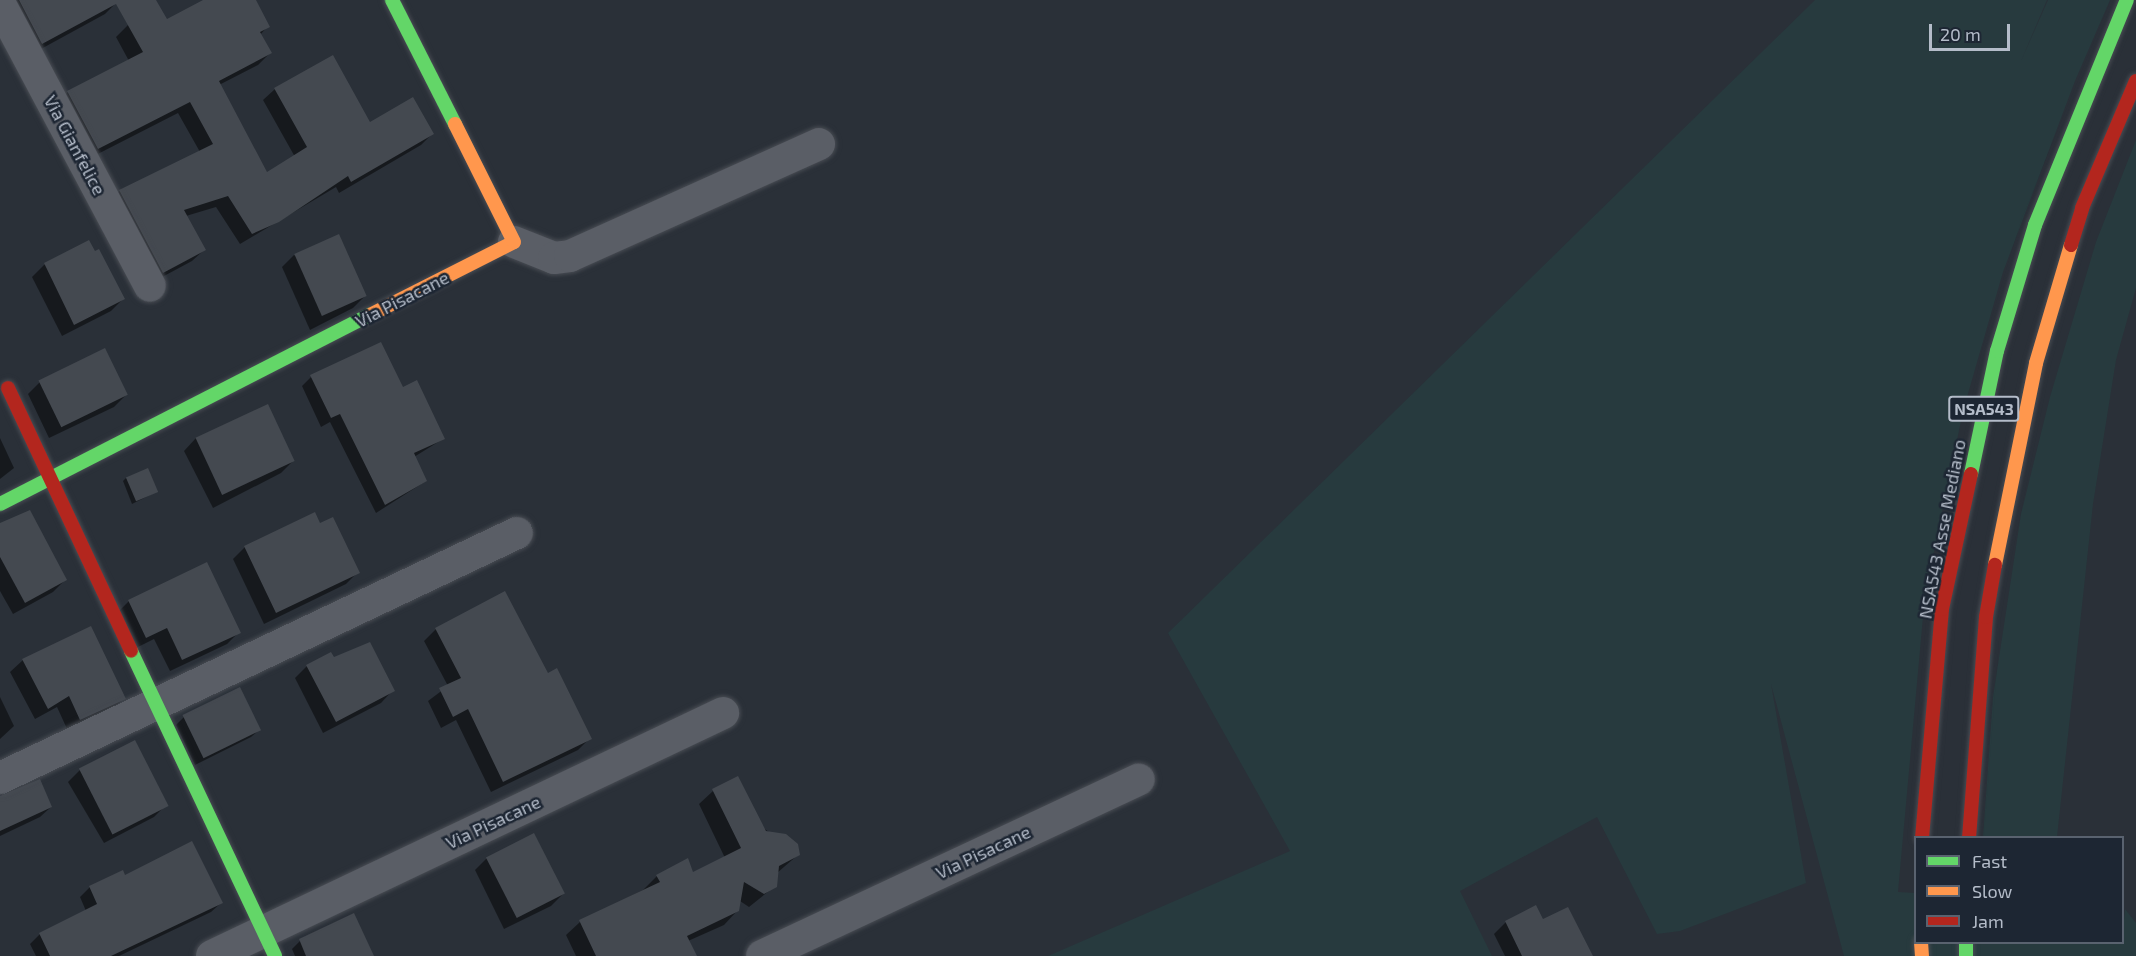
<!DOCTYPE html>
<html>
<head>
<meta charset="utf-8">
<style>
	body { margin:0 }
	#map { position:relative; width:2136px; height:956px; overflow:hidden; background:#2a3038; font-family:"Exo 2",sans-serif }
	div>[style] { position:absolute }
	.green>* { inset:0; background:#273a3e }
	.shadow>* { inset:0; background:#0007 }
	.building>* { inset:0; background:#444950; transform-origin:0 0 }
	.roads { filter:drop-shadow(0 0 2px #484c53) drop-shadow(0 0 2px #484c53) }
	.street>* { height:32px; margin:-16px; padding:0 16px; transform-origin:16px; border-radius:16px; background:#5a5e66 }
	.fast>* { height:14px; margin:-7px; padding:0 7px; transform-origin:7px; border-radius:7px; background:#63d668 }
	.slow>* { height:14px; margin:-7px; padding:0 7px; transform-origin:7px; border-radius:7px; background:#ff974d }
	.jam>* { height:14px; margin:-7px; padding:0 7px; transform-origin:7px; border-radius:7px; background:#b3261e }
	span { translate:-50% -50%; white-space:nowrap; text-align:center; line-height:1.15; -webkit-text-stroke:5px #1d2633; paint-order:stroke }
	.shield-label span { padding:2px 4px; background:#1d2633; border:2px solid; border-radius:4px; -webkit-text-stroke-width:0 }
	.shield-label { font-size:16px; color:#b4bcc9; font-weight:700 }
	.street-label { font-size:18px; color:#b4bcc9 }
	.legend { position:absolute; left:1914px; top:836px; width:210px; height:108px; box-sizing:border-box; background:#1d2633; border:2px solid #59626f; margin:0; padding:8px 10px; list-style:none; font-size:18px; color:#b4bcc9 }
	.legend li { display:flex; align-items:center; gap:12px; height:30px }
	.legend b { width:30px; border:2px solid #59626f }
	.scale { position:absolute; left:1929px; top:24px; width:81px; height:27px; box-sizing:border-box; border:3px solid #b4bcc9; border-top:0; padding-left:8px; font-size:18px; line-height:21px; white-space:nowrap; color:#b4bcc9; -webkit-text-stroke:4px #1d2633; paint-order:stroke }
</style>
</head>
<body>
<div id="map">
	<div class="green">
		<i style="clip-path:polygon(1815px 0,2047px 0,2021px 61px,2048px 0,2110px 0,2075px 81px,2003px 272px,1963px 411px,1925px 595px,1898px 892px,1915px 893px,1916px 942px,2122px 942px,2125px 909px,2136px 923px,2136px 956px,1844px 956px,1771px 684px,1806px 883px,1680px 931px,1657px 934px,1597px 817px,1460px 891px,1492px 956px,1048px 956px,1290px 851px,1168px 633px)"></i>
		<i style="clip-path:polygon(2136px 140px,2136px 288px,2116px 360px,2093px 504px,2057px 837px,1983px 838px,1993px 697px,2021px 514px,2050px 397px,2096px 242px)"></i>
	</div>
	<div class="shadow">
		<i style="clip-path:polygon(3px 0,116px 0,117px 2px,105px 14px,30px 55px)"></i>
		<i style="clip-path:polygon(206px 0,255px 0,268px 26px,260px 35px,270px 53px,258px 65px,219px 85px,267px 174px,295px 157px,263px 100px,275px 89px,369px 124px,432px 134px,421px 145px,339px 193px,336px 187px,240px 244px,216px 207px,186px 216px,204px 250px,192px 261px,151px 283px,108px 202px,120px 191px,200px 152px,178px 113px,86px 160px,56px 104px,68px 92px,129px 61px,116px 37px,128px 25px,159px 7px,167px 21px)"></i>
		<i style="clip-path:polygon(88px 243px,123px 299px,111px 311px,62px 336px,32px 277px,44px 265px)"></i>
		<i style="clip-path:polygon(294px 255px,365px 296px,353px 308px,310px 330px,282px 267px)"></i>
		<i style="clip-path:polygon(311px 377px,443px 439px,414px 457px,426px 481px,376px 513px,330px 422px,321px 427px,302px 386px)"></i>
		<i style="clip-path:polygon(40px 382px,126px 395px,114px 407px,49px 438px,28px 394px)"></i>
		<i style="clip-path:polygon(0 438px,14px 468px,0 479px)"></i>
		<i style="clip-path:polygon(196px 438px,293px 461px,281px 473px,213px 508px,184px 451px)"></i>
		<i style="clip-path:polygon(126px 478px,156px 492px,132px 504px,123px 481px)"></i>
		<i style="clip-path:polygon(319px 525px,358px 572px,346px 584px,264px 624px,233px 559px,245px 547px)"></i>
		<i style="clip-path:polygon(0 526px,65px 580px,53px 592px,13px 614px,0 591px)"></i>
		<i style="clip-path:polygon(129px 601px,239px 632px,227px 644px,170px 671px,154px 639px,134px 649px,117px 613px)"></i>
		<i style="clip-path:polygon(90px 628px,124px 698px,112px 710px,68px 731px,57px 707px,35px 719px,10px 672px,23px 660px)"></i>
		<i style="clip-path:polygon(436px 629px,548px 675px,590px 738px,578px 750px,491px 792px,456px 720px,441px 728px,428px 701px,448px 686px,424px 641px)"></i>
		<i style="clip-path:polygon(333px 659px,393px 690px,381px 703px,323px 733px,295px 678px,307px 666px)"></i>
		<i style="clip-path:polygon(0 697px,14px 726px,0 739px)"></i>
		<i style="clip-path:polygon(184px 717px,259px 730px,251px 737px,195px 765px,176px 725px)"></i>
		<i style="clip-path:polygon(80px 770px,166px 805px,154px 817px,104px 843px,68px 782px)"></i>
		<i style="clip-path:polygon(713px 791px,799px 854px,777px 873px,775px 886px,749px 907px,740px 901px,738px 910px,724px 925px,688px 941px,695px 956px,576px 956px,566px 935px,580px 922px,643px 890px,657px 876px,692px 874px,725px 858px,699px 804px)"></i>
		<i style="clip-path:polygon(0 797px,51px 807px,40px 817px,0 836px)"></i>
		<i style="clip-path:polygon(487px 858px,563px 894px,551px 906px,504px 929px,475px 870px)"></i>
		<i style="clip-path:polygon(125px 877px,221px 903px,211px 912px,119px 956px,36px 956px,30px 944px,40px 934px,86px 911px,80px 897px,90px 887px)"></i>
		<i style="clip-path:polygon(353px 915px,372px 956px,295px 956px,292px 949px,300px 941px)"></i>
		<i style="clip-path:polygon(1506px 922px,1587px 956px,1505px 956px,1494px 934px)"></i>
	</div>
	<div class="building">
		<i style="clip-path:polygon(19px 0,156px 0,167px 19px,203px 0,256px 0,270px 27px,260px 32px,272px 53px,219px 81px,267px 172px,307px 147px,274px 88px,333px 55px,370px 122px,413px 97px,434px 134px,351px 182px,348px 176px,279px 222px,252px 234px,228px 196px,184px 210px,206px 250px,163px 273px,119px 190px,213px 144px,190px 102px,98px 149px,67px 91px,143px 52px,116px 4px,42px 44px)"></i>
		<i style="left:339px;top:234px;width:68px;height:49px;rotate:66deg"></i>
		<i style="clip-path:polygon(89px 240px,95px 251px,99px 249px,125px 299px,74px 325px,44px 263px)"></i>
		<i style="clip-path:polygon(381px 342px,403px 387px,417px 380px,445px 439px,414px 453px,427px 481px,385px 505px,340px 414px,331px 418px,310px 375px)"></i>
		<i style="left:105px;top:348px;width:52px;height:74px;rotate:64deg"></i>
		<i style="left:268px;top:404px;width:63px;height:80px;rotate:65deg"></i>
		<i style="left:148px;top:468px;width:26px;height:24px;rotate:67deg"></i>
		<i style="clip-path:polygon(30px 510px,67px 580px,25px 603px,0 557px,0 523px)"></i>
		<i style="clip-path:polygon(315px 512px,320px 523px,333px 517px,360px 573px,276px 613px,244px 546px)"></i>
		<i style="clip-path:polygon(207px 562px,241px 633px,182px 660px,167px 628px,146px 638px,128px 600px)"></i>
		<i style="clip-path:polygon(505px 591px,548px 673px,557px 668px,592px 739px,503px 782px,468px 709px,453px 717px,439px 688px,461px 678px,435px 628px)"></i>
		<i style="clip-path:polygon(91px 626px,126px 699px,80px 720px,69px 696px,48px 709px,22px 659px)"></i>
		<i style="clip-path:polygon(370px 642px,395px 691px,336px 722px,306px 665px,331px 652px,334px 657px)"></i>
		<i style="left:240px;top:687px;width:48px;height:64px;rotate:64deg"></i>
		<i style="left:135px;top:740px;width:74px;height:63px;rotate:63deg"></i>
		<i style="clip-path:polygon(738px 776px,766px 831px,786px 834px,798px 844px,800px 855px,779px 866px,777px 887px,764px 894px,744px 882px,739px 911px,687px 936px,697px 956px,596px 956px,579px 920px,660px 882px,656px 875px,688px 858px,693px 872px,741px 848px,712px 789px)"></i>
		<i style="clip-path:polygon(40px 779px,52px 807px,0 831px,0 796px)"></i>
		<i style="left:534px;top:833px;width:68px;height:54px;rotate:63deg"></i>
		<i style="clip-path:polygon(192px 841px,223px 903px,111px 956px,50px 956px,39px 933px,97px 904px,89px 886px,123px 870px,125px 875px)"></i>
		<i style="clip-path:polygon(1536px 905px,1543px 919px,1568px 907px,1593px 956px,1522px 956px,1505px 921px)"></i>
		<i style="clip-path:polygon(354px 913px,374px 956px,306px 956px,299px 939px)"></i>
	</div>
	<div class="roads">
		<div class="street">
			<i style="left:0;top:4px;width:319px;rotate:62deg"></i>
			<i style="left:514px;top:242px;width:43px;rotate:21.8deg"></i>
			<i style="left:554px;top:258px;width:16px;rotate:-7deg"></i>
			<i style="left:570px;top:256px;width:273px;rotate:-24.2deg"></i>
			<i style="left:0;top:778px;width:572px;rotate:-25.36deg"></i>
			<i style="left:212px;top:956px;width:566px;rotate:-25.43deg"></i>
			<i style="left:762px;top:956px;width:416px;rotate:-25.1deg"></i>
		</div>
		<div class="fast">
			<i style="left:392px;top:0;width:139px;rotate:63.1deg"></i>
			<i style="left:1971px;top:474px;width:126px;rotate:-78.1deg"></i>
			<i style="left:1997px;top:351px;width:132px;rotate:-73.2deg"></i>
			<i style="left:2035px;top:225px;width:243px;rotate:-67.8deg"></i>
			<i style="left:0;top:504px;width:415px;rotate:-27.1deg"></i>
			<i style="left:131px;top:651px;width:337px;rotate:64.7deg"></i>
			<i style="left:1966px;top:942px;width:14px;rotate:90deg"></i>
		</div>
		<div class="slow">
			<i style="left:370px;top:315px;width:161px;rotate:-26.9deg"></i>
			<i style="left:514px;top:242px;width:132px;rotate:-116.6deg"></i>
			<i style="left:1995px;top:565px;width:206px;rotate:-78.5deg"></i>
			<i style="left:2036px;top:363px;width:123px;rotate:-73.5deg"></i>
			<i style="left:1921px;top:942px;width:14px;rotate:86deg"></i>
		</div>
		<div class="jam">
			<i style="left:2071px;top:245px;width:39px;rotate:-73deg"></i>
			<i style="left:2082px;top:208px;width:138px;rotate:-67deg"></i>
			<i style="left:8px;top:388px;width:290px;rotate:64.9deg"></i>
			<i style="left:1922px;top:838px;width:230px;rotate:-85deg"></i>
			<i style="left:1942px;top:609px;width:138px;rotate:-77.9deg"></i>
			<i style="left:1969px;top:838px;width:222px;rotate:-85.6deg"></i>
			<i style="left:1986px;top:617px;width:53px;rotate:-80.2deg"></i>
		</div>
	</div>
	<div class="shield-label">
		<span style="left:1984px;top:409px">NSA543</span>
	</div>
	<div class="street-label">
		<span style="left:75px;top:145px;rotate:62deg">Via Gianfelice</span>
		<span style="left:402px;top:299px;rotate:-27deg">Via Pisacane</span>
		<span style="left:1942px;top:529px;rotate:-79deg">NSA543 Asse Mediano</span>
		<span style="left:493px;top:822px;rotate:-25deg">Via Pisacane</span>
		<span style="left:983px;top:852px;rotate:-25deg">Via Pisacane</span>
	</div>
	<ul class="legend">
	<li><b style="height:8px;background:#63d668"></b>Fast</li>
	<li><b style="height:8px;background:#ff974d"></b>Slow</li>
	<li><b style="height:8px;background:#b3261e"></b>Jam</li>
	</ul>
	<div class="scale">20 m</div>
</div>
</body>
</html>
